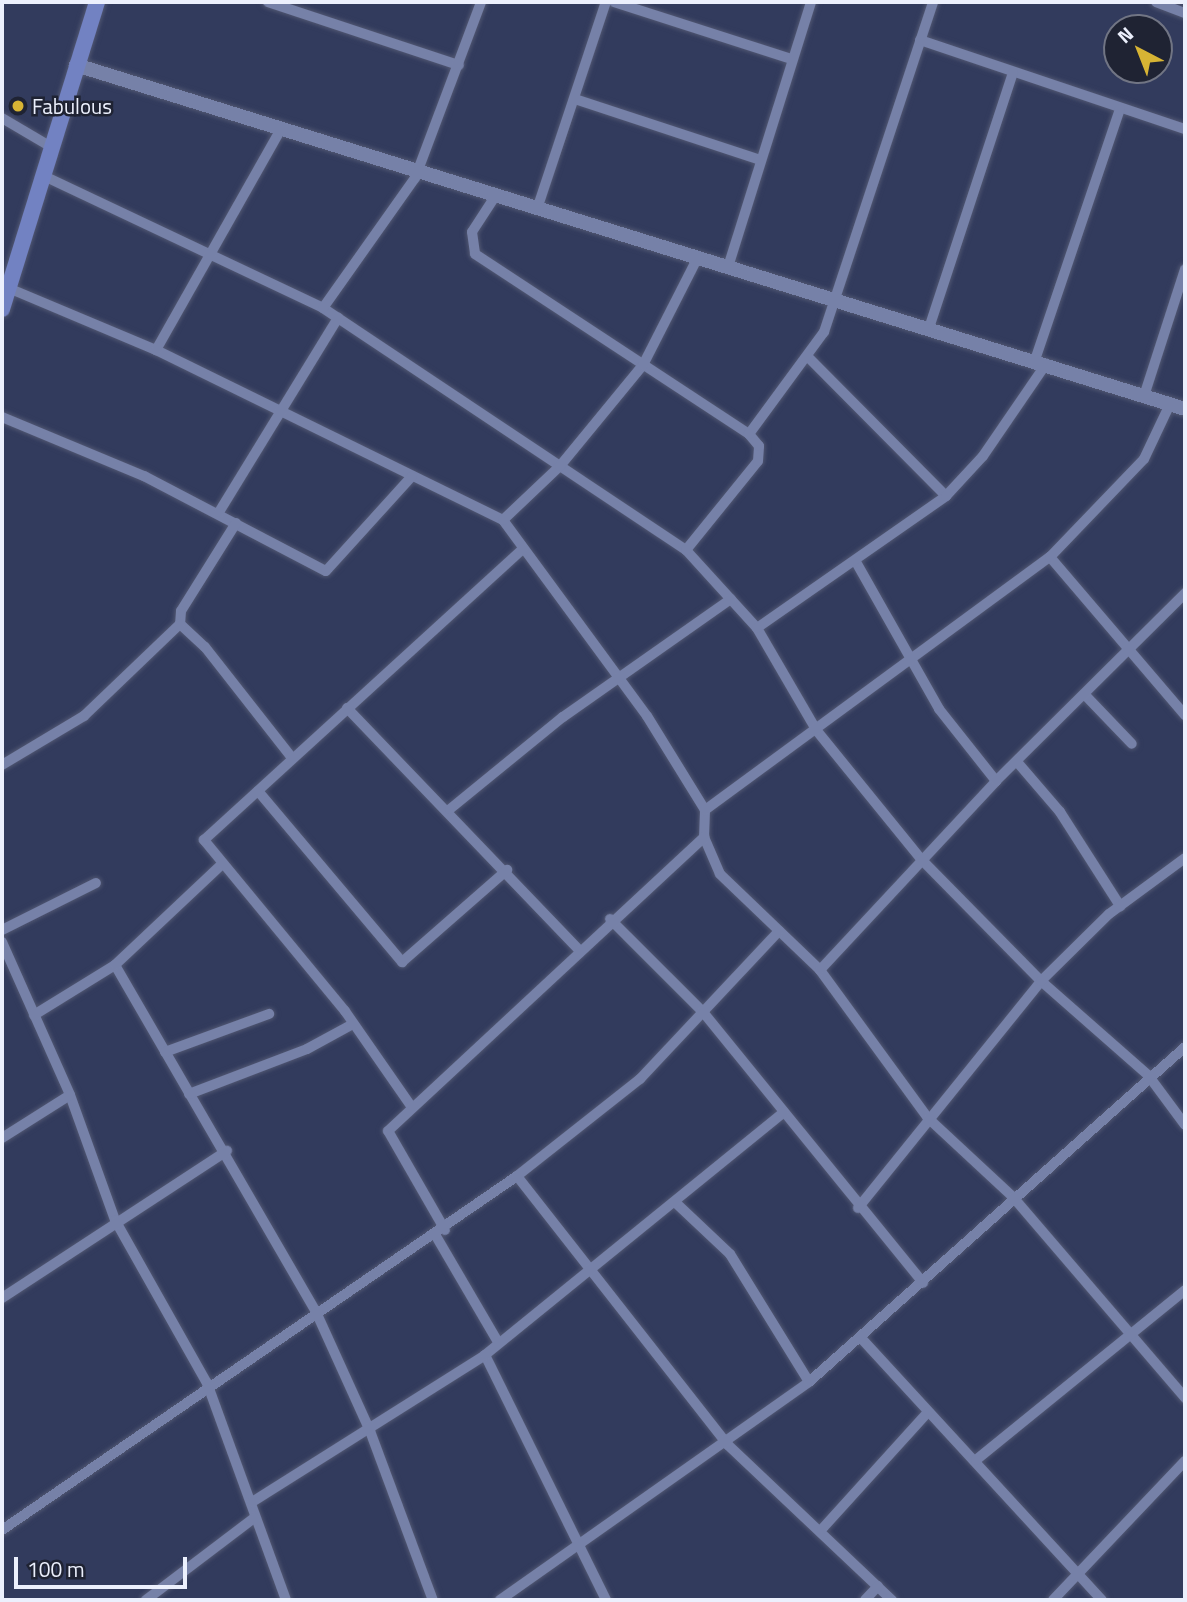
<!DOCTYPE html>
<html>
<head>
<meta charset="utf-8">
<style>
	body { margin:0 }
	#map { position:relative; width:1187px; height:1602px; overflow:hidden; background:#323b5d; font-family:"Titillium Web",sans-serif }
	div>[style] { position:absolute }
	.roads { filter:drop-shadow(0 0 2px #515772) drop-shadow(0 0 2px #515772) }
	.street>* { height:10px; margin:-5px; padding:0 5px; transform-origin:5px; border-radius:5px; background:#7681a8 }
	.secondary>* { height:14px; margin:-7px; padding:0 7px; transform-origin:7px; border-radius:7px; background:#7681a8 }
	.primary>* { height:16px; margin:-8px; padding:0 8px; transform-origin:8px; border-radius:8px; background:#7282c2 }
	.dots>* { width:19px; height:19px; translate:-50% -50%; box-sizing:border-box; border:4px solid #1f2333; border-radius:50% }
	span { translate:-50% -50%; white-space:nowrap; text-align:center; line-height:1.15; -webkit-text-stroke:5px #1f2333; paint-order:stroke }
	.poi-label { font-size:21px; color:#ecf0fd }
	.left { translate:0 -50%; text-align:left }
	.frame { position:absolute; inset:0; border:4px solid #ecf0fd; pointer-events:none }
	.north { position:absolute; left:1103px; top:14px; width:70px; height:70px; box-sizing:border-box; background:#1f2333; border:2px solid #717584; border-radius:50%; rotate:318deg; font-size:19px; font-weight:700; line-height:28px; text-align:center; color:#ecf0fd }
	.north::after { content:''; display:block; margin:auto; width:24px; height:32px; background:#d7b434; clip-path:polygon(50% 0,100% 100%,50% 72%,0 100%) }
	.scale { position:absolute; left:14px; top:1557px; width:173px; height:32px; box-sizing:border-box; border:4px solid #ecf0fd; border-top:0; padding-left:9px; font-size:21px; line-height:24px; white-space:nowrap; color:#ecf0fd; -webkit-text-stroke:5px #1f2333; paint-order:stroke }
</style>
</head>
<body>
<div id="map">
	<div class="roads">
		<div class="street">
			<i style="left:268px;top:2px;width:201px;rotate:18.3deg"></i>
			<i style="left:614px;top:2px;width:187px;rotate:17.8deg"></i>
			<i style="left:1156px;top:2px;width:31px;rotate:21deg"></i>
			<i style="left:920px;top:40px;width:280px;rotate:18.6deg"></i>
			<i style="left:575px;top:99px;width:195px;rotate:18.2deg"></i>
			<i style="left:2px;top:118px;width:59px;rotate:30.5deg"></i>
			<i style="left:44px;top:176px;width:309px;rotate:25.3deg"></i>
			<i style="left:323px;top:308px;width:436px;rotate:33.7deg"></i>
			<i style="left:686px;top:550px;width:105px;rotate:47.7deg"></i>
			<i style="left:757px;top:628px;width:119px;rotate:59.8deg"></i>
			<i style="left:817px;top:731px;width:166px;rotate:50.9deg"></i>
			<i style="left:922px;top:860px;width:170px;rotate:45.5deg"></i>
			<i style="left:1041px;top:981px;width:142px;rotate:41.3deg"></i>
			<i style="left:1148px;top:1075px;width:62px;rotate:53.5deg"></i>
			<i style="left:496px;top:195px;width:44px;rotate:123deg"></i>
			<i style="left:472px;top:232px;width:22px;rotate:82deg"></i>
			<i style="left:475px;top:254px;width:328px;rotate:33.3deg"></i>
			<i style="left:537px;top:209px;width:218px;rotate:-71.6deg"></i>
			<i style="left:728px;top:267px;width:278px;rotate:-72.6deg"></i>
			<i style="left:6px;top:287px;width:163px;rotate:22.8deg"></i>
			<i style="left:156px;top:350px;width:386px;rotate:26.1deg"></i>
			<i style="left:503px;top:520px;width:243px;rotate:53.7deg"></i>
			<i style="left:647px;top:716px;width:110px;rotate:58.3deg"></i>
			<i style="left:705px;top:810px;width:27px;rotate:92deg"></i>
			<i style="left:704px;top:837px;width:40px;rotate:66.6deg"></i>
			<i style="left:720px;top:874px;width:139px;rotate:43.8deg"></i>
			<i style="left:820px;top:970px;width:183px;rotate:53.9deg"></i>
			<i style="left:928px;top:1118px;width:116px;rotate:42.9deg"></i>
			<i style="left:1013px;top:1197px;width:265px;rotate:49.4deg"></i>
			<i style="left:323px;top:308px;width:159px;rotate:-54.7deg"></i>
			<i style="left:415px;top:178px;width:188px;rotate:-69.4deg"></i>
			<i style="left:930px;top:325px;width:266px;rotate:-71.8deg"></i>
			<i style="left:156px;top:350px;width:254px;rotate:-60.5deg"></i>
			<i style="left:809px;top:358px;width:194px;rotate:45.2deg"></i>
			<i style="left:1035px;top:360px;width:265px;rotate:-71.3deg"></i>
			<i style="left:1144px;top:396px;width:133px;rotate:-72.1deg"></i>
			<i style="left:2px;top:417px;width:154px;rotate:22.6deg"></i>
			<i style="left:144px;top:476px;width:205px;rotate:27.6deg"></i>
			<i style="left:326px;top:571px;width:128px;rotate:-47.8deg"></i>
			<i style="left:219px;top:512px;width:228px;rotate:-58.5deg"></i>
			<i style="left:503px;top:520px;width:79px;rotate:-43.5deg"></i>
			<i style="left:560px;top:466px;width:131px;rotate:-50.6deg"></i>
			<i style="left:643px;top:365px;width:119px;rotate:-63deg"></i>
			<i style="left:236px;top:523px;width:104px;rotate:122deg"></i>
			<i style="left:181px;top:611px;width:13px;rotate:94deg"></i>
			<i style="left:180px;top:624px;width:34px;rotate:43deg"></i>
			<i style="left:205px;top:647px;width:141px;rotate:51.9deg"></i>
			<i style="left:686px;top:550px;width:114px;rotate:-51deg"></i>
			<i style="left:758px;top:461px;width:15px;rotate:-86deg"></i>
			<i style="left:759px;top:446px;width:16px;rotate:-130deg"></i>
			<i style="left:749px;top:434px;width:127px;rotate:-53.7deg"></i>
			<i style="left:824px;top:332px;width:348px;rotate:-71.7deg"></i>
			<i style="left:1050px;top:557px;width:208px;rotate:49.5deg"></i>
			<i style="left:856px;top:562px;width:169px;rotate:60.5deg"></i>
			<i style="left:939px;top:709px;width:92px;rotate:51.6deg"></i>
			<i style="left:757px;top:628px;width:231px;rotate:-34.9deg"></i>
			<i style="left:946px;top:496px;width:54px;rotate:-47.2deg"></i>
			<i style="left:983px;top:456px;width:112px;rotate:-55.6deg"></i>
			<i style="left:1086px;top:696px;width:66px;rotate:46.2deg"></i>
			<i style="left:347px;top:708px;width:335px;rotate:46.2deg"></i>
			<i style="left:1018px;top:763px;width:65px;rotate:49.4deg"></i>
			<i style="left:1060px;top:812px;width:112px;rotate:57.4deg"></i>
			<i style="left:2px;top:765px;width:96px;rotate:-30.9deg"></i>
			<i style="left:84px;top:716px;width:133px;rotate:-43.8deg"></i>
			<i style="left:258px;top:791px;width:224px;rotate:49.9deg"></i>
			<i style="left:402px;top:962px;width:140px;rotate:-41.2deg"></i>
			<i style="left:450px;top:809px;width:146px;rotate:-39.2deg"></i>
			<i style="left:563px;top:717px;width:205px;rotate:-35.1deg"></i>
			<i style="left:705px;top:810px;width:428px;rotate:-36.3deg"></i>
			<i style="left:1050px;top:557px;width:136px;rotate:-46.2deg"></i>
			<i style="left:1144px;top:459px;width:61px;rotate:-64.7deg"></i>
			<i style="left:610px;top:919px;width:132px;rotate:45deg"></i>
			<i style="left:703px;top:1012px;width:349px;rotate:50.9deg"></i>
			<i style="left:2px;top:930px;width:105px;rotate:-26.6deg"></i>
			<i style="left:2px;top:942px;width:167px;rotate:66deg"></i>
			<i style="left:70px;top:1095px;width:133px;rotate:70.2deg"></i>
			<i style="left:115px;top:1220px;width:187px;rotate:60.6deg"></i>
			<i style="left:207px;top:1383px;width:231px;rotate:70deg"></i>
			<i style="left:115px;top:965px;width:403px;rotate:59.9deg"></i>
			<i style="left:317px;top:1314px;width:128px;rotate:65.6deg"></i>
			<i style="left:370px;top:1431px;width:180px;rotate:69.6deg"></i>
			<i style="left:820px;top:970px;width:258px;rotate:-47deg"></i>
			<i style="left:996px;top:781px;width:267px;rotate:-44.8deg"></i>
			<i style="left:34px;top:1015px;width:95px;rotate:-31.7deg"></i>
			<i style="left:115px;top:965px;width:147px;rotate:-43.3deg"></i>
			<i style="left:165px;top:1052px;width:111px;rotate:-20.1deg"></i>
			<i style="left:189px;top:1094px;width:126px;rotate:-20.9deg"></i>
			<i style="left:307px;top:1049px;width:52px;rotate:-28.5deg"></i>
			<i style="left:411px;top:1106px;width:116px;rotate:-124.8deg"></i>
			<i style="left:345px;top:1011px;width:222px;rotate:-129.5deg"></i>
			<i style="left:204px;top:840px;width:432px;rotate:-42.4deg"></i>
			<i style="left:2px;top:1138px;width:80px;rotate:-32.3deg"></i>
			<i style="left:517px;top:1176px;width:342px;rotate:51.9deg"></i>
			<i style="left:728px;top:1445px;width:226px;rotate:43.4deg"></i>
			<i style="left:677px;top:1204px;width:73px;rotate:43.3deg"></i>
			<i style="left:730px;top:1254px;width:150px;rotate:58.3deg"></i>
			<i style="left:858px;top:1208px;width:292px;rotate:-51.1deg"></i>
			<i style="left:1041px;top:981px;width:95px;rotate:-44.6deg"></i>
			<i style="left:1109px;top:914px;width:94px;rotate:-36.4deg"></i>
			<i style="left:445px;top:1230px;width:114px;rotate:-119.9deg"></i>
			<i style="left:388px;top:1131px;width:432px;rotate:-42.9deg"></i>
			<i style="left:436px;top:1236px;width:123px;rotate:59.7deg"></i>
			<i style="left:2px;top:1298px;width:269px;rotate:-33.2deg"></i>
			<i style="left:861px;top:1338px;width:356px;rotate:47.4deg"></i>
			<i style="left:485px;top:1355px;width:273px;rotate:63.7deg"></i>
			<i style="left:976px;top:1460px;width:269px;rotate:-39.1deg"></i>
			<i style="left:252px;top:1502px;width:275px;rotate:-32.2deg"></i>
			<i style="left:485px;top:1355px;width:385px;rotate:-39.1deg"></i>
			<i style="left:822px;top:1529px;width:158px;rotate:-47.8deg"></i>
			<i style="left:2px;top:1530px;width:625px;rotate:-34.5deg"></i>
			<i style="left:517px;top:1176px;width:157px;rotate:-38.3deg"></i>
			<i style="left:640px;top:1079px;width:203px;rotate:-46.8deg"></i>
			<i style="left:146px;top:1600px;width:136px;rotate:-37.2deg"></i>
			<i style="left:500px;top:1600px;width:378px;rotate:-35.2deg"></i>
			<i style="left:809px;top:1382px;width:504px;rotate:-41.7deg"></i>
			<i style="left:865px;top:1600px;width:19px;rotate:-47deg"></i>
			<i style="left:1053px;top:1600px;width:192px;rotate:-46.5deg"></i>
		</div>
		<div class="secondary">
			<i style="left:76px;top:65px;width:1161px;rotate:17.23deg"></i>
		</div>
		<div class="primary">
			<i style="left:2px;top:309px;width:321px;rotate:-72.8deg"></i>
		</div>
	</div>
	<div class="dots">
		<i style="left:18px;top:106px;background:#d7b434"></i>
	</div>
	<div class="poi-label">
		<span class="left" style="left:32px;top:106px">Fabulous</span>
	</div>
	<div class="frame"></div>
	<div class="north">N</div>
	<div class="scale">100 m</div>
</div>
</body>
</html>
